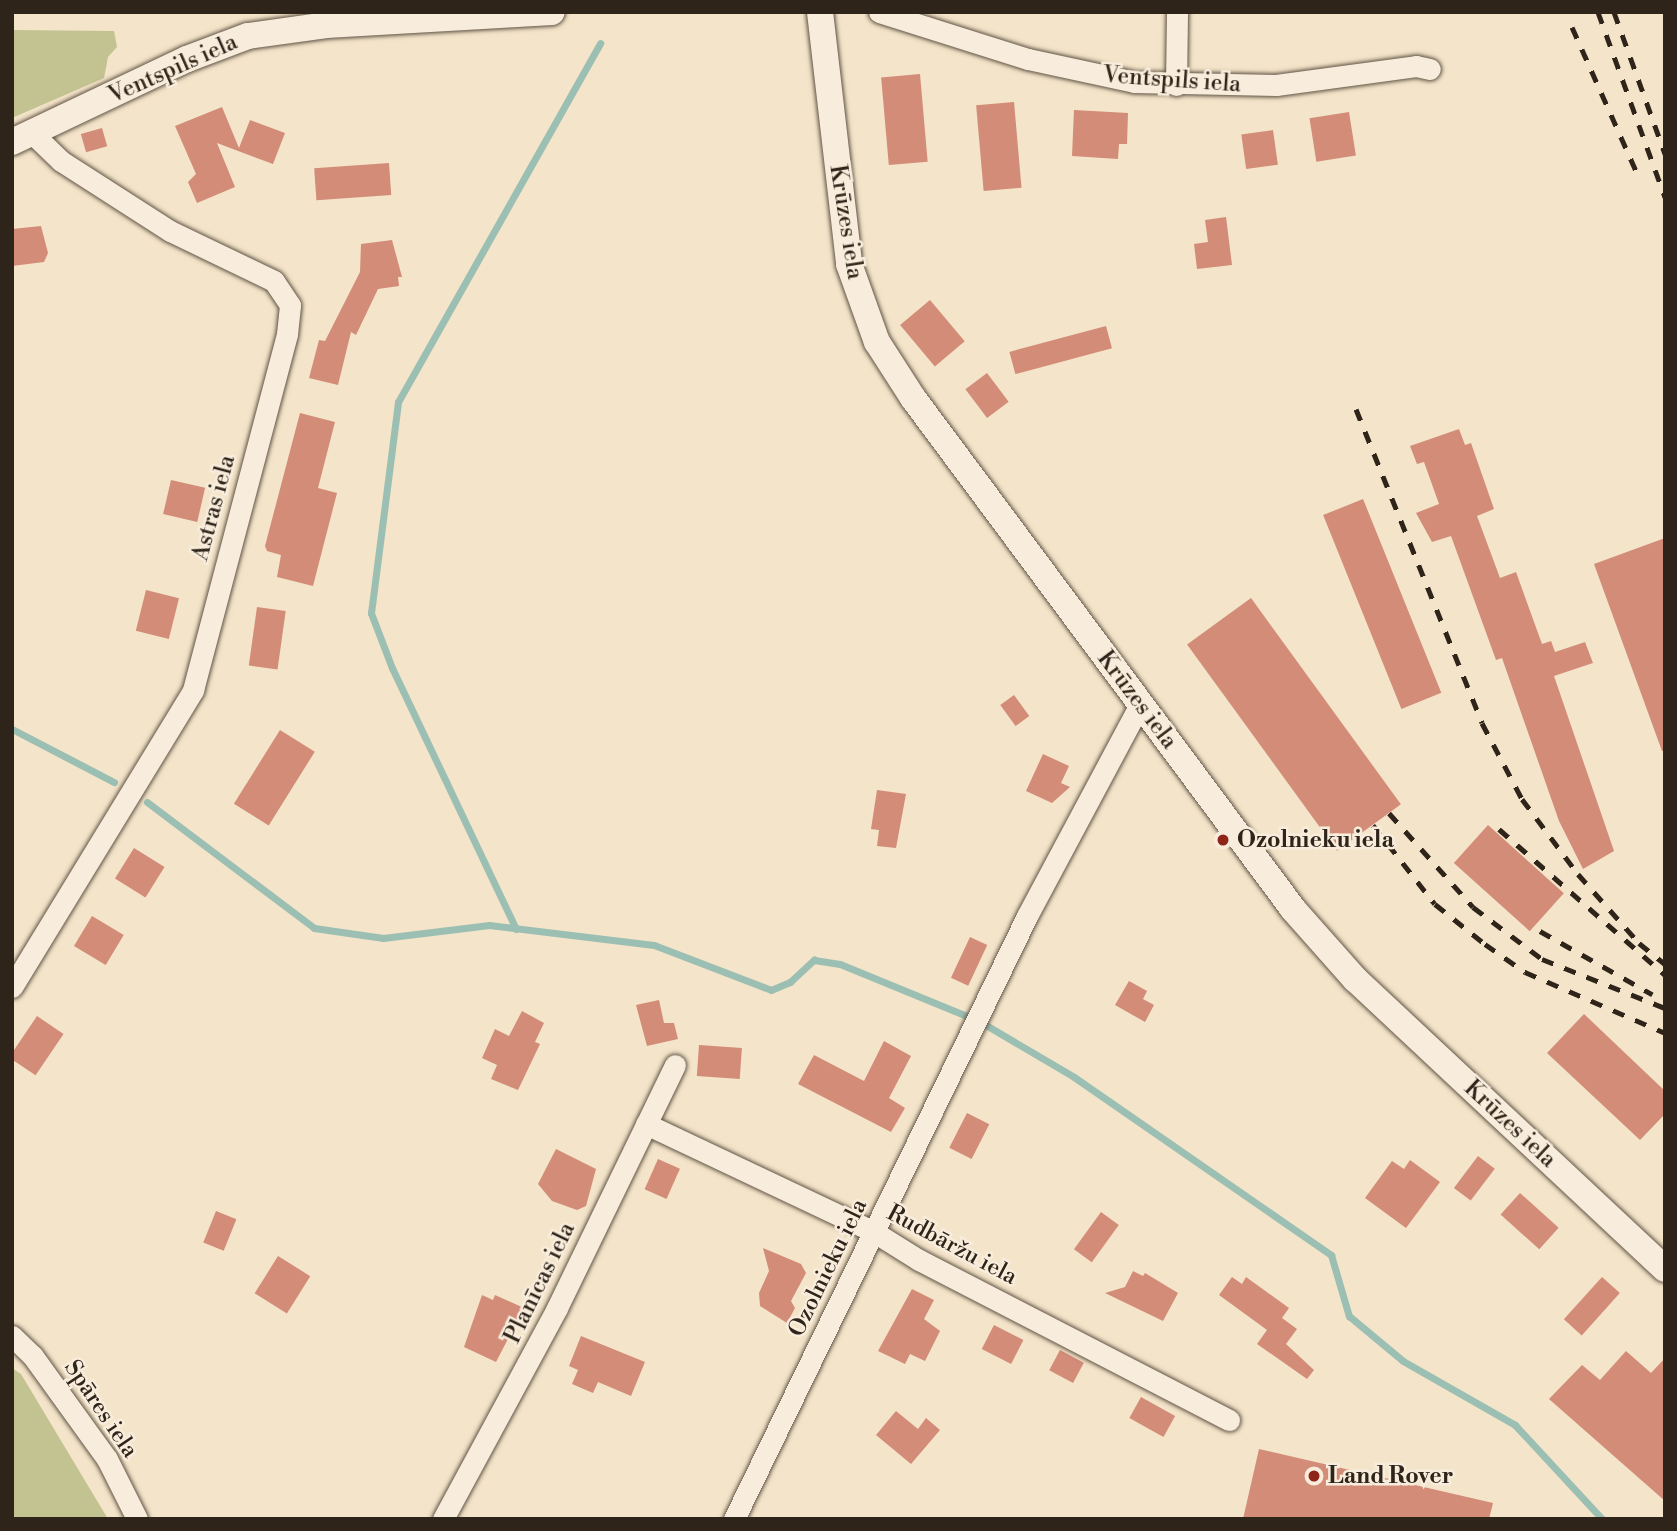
<!DOCTYPE html>
<html>
<head>
<meta charset="utf-8">
<style>
	body { margin:0 }
	#map { position:relative; width:1677px; height:1531px; overflow:hidden; background:#f4e4c9; font-family:"Libre Bodoni",serif }
	div>[style] { position:absolute }
	.green>* { inset:0; background:#c3c291 }
	.stream>* { height:7px; margin:-3.5px; padding:0 3.5px; transform-origin:3.5px; border-radius:3.5px; background:#9cbfb3 }
	.building>* { inset:0; background:#d28c78; transform-origin:0 0 }
	.roads { filter:drop-shadow(0 0 2px #605445) drop-shadow(0 0 2px #605445) }
	.minor>* { height:21px; margin:-10.5px; padding:0 10.5px; transform-origin:10.5px; border-radius:10.5px; background:#f8eddc }
	.tertiary>* { height:26px; margin:-13px; padding:0 13px; transform-origin:13px; border-radius:13px; background:#f8eddc }
	.rail>* { height:5px; margin-top:-2.5px; transform-origin:0; background:repeating-linear-gradient(90deg,#2f2419 0 12px,transparent 0 24px) }
	.dots>* { width:19px; height:19px; translate:-50% -50%; box-sizing:border-box; border:4px solid #f8eddc; border-radius:50% }
	span { translate:-50% -50%; white-space:nowrap; text-align:center; line-height:1.15; -webkit-text-stroke:5px #f8eddc; paint-order:stroke }
	.street-label { font-size:23px; color:#2f2419 }
	.poi-label { font-size:23px; color:#2f2419; font-weight:700 }
	.left { translate:0 -50%; text-align:left }
	.frame { position:absolute; inset:0; border:14px solid #2f2419; pointer-events:none }
</style>
</head>
<body>
<div id="map">
	<div class="green">
		<i style="clip-path:polygon(12px 30px,114px 31px,117px 47px,108px 57px,104px 78px,12px 118px)"></i>
		<i style="clip-path:polygon(12px 1368px,21px 1374px,108px 1519px,12px 1519px)"></i>
	</div>
	<div class="stream">
		<i style="left:12px;top:729px;width:115px;rotate:27.5deg"></i>
		<i style="left:147px;top:802px;width:209px;rotate:37deg"></i>
		<i style="left:314px;top:928px;width:70px;rotate:8.2deg"></i>
		<i style="left:383px;top:938px;width:107px;rotate:-7deg"></i>
		<i style="left:489px;top:925px;width:166px;rotate:6.9deg"></i>
		<i style="left:654px;top:945px;width:125px;rotate:21deg"></i>
		<i style="left:771px;top:990px;width:21px;rotate:-23deg"></i>
		<i style="left:790px;top:982px;width:33px;rotate:-43deg"></i>
		<i style="left:814px;top:960px;width:26px;rotate:9deg"></i>
		<i style="left:840px;top:964px;width:150px;rotate:22.3deg"></i>
		<i style="left:979px;top:1021px;width:110px;rotate:30.5deg"></i>
		<i style="left:1074px;top:1077px;width:313px;rotate:34.7deg"></i>
		<i style="left:1331px;top:1255px;width:64px;rotate:73.6deg"></i>
		<i style="left:1349px;top:1316px;width:70px;rotate:39.8deg"></i>
		<i style="left:1403px;top:1361px;width:129px;rotate:29.7deg"></i>
		<i style="left:1515px;top:1425px;width:128px;rotate:47.2deg"></i>
		<i style="left:516px;top:929px;width:289px;rotate:-115.4deg"></i>
		<i style="left:392px;top:668px;width:59px;rotate:-110.9deg"></i>
		<i style="left:371px;top:613px;width:213px;rotate:-82.7deg"></i>
		<i style="left:398px;top:402px;width:412px;rotate:-60.6deg"></i>
	</div>
	<div class="building">
		<i style="left:920px;top:74px;width:88px;height:39px;rotate:85deg"></i>
		<i style="left:1014px;top:102px;width:86px;height:38px;rotate:85deg"></i>
		<i style="clip-path:polygon(222px 107px,239px 148px,250px 120px,285px 133px,273px 164px,217px 143px,235px 187px,197px 203px,188px 182px,196px 174px,175px 126px)"></i>
		<i style="clip-path:polygon(1074px 110px,1128px 113px,1127px 144px,1119px 144px,1118px 159px,1072px 156px)"></i>
		<i style="left:1349px;top:112px;width:44px;height:40px;rotate:81deg"></i>
		<i style="left:102px;top:128px;width:19px;height:22px;rotate:74deg"></i>
		<i style="left:1273px;top:130px;width:35px;height:32px;rotate:82deg"></i>
		<i style="left:389px;top:163px;width:32px;height:75px;rotate:86deg"></i>
		<i style="clip-path:polygon(1226px 217px,1232px 265px,1197px 269px,1194px 244px,1208px 242px,1205px 220px)"></i>
		<i style="clip-path:polygon(41px 226px,48px 253px,44px 262px,12px 266px,12px 229px)"></i>
		<i style="clip-path:polygon(392px 240px,402px 277px,398px 277px,399px 286px,378px 289px,356px 335px,351px 332px,338px 385px,309px 378px,319px 340px,325px 341px,360px 272px,361px 244px)"></i>
		<i style="left:930px;top:300px;width:54px;height:39px;rotate:50deg"></i>
		<i style="left:1106px;top:326px;width:23px;height:100px;rotate:75deg"></i>
		<i style="left:987px;top:373px;width:36px;height:27px;rotate:53deg"></i>
		<i style="clip-path:polygon(300px 413px,335px 422px,318px 488px,337px 493px,313px 586px,277px 577px,281px 555px,267px 551px,265px 546px)"></i>
		<i style="clip-path:polygon(1459px 429px,1465px 445px,1471px 443px,1494px 509px,1477px 516px,1500px 578px,1516px 572px,1542px 644px,1551px 641px,1555px 652px,1585px 642px,1593px 663px,1554px 676px,1614px 851px,1583px 869px,1559px 821px,1502px 658px,1496px 660px,1451px 536px,1432px 542px,1416px 513px,1439px 504px,1424px 462px,1417px 464px,1410px 446px)"></i>
		<i style="left:171px;top:480px;width:35px;height:35px;rotate:13deg"></i>
		<i style="left:1363px;top:499px;width:209px;height:43px;rotate:68deg"></i>
		<i style="clip-path:polygon(1665px 538px,1665px 751px,1662px 751px,1594px 564px)"></i>
		<i style="left:146px;top:590px;width:34px;height:42px;rotate:14deg"></i>
		<i style="left:1251px;top:598px;width:255px;height:79px;rotate:54deg"></i>
		<i style="left:257px;top:607px;width:29px;height:59px;rotate:8deg"></i>
		<i style="left:1014px;top:695px;width:26px;height:17px;rotate:54deg"></i>
		<i style="left:280px;top:730px;width:41px;height:87px;rotate:32deg"></i>
		<i style="clip-path:polygon(1043px 754px,1069px 766px,1061px 783px,1070px 787px,1052px 803px,1026px 791px)"></i>
		<i style="clip-path:polygon(877px 790px,906px 794px,896px 848px,877px 846px,879px 830px,871px 829px)"></i>
		<i style="left:1488px;top:825px;width:102px;height:51px;rotate:42deg"></i>
		<i style="left:134px;top:848px;width:36px;height:36px;rotate:32deg"></i>
		<i style="left:92px;top:916px;width:37px;height:35px;rotate:31deg"></i>
		<i style="left:970px;top:937px;width:19px;height:45px;rotate:25deg"></i>
		<i style="clip-path:polygon(1129px 981px,1147px 991px,1143px 999px,1154px 1005px,1145px 1022px,1115px 1005px)"></i>
		<i style="clip-path:polygon(659px 1000px,664px 1023px,674px 1023px,678px 1039px,647px 1046px,636px 1005px)"></i>
		<i style="clip-path:polygon(522px 1011px,544px 1023px,535px 1042px,540px 1044px,518px 1090px,491px 1079px,497px 1065px,482px 1058px,495px 1029px,509px 1036px)"></i>
		<i style="clip-path:polygon(1584px 1014px,1665px 1091px,1665px 1114px,1640px 1140px,1547px 1053px)"></i>
		<i style="left:37px;top:1016px;width:32px;height:50px;rotate:34deg"></i>
		<i style="clip-path:polygon(884px 1041px,911px 1056px,889px 1098px,905px 1108px,891px 1132px,798px 1084px,814px 1055px,864px 1081px)"></i>
		<i style="left:699px;top:1045px;width:43px;height:31px;rotate:4deg"></i>
		<i style="left:967px;top:1113px;width:25px;height:39px;rotate:27deg"></i>
		<i style="clip-path:polygon(556px 1149px,596px 1169px,586px 1206px,577px 1210px,552px 1201px,538px 1184px)"></i>
		<i style="left:1478px;top:1156px;width:21px;height:40px;rotate:37deg"></i>
		<i style="left:658px;top:1159px;width:24px;height:33px;rotate:24deg"></i>
		<i style="clip-path:polygon(1410px 1160px,1440px 1182px,1406px 1228px,1365px 1198px,1392px 1161px,1404px 1169px)"></i>
		<i style="left:1520px;top:1193px;width:52px;height:29px;rotate:42deg"></i>
		<i style="left:216px;top:1211px;width:22px;height:34px;rotate:22deg"></i>
		<i style="left:1101px;top:1212px;width:22px;height:46px;rotate:36deg"></i>
		<i style="clip-path:polygon(763px 1248px,801px 1264px,806px 1273px,791px 1301px,795px 1308px,787px 1323px,760px 1306px,759px 1293px,769px 1271px)"></i>
		<i style="left:278px;top:1256px;width:38px;height:44px;rotate:32deg"></i>
		<i style="clip-path:polygon(1133px 1271px,1143px 1276px,1145px 1273px,1178px 1293px,1163px 1321px,1105px 1293px,1125px 1287px)"></i>
		<i style="clip-path:polygon(1232px 1277px,1242px 1284px,1246px 1277px,1289px 1308px,1282px 1318px,1297px 1329px,1286px 1344px,1314px 1370px,1307px 1379px,1257px 1344px,1267px 1330px,1219px 1295px)"></i>
		<i style="left:1602px;top:1277px;width:24px;height:57px;rotate:42deg"></i>
		<i style="clip-path:polygon(912px 1289px,934px 1300px,924px 1319px,940px 1331px,925px 1361px,910px 1354px,905px 1364px,878px 1351px)"></i>
		<i style="clip-path:polygon(482px 1295px,493px 1300px,495px 1295px,524px 1308px,496px 1362px,464px 1347px)"></i>
		<i style="left:994px;top:1325px;width:33px;height:27px;rotate:27deg"></i>
		<i style="clip-path:polygon(581px 1336px,645px 1362px,631px 1396px,598px 1382px,593px 1393px,572px 1384px,578px 1370px,569px 1366px)"></i>
		<i style="left:1060px;top:1350px;width:27px;height:23px;rotate:28deg"></i>
		<i style="clip-path:polygon(1626px 1351px,1651px 1373px,1665px 1358px,1665px 1501px,1549px 1399px,1582px 1365px,1600px 1380px)"></i>
		<i style="left:1141px;top:1397px;width:39px;height:24px;rotate:29deg"></i>
		<i style="clip-path:polygon(896px 1411px,918px 1429px,926px 1418px,940px 1430px,911px 1464px,876px 1435px)"></i>
		<i style="clip-path:polygon(1259px 1449px,1493px 1503px,1489px 1519px,1243px 1519px)"></i>
	</div>
	<div class="roads">
		<div class="minor">
			<i style="left:879px;top:12px;width:156px;rotate:17.5deg"></i>
			<i style="left:1028px;top:59px;width:108px;rotate:12.2deg"></i>
			<i style="left:1134px;top:82px;width:142px;rotate:1.2deg"></i>
			<i style="left:1276px;top:85px;width:141px;rotate:-7.7deg"></i>
			<i style="left:1416px;top:66px;width:14px;rotate:12deg"></i>
			<i style="left:1176px;top:85px;width:73px;rotate:-89.2deg"></i>
			<i style="left:12px;top:987px;width:348px;rotate:-58.6deg"></i>
			<i style="left:193px;top:690px;width:368px;rotate:-75.2deg"></i>
			<i style="left:287px;top:334px;width:29px;rotate:-84deg"></i>
			<i style="left:290px;top:305px;width:29px;rotate:-124deg"></i>
			<i style="left:274px;top:281px;width:115px;rotate:-154.3deg"></i>
			<i style="left:170px;top:231px;width:130px;rotate:-147.3deg"></i>
			<i style="left:61px;top:161px;width:39px;rotate:-136deg"></i>
			<i style="left:646px;top:1124px;width:252px;rotate:25.3deg"></i>
			<i style="left:874px;top:1232px;width:53px;rotate:31.9deg"></i>
			<i style="left:919px;top:1260px;width:349px;rotate:27.3deg"></i>
			<i style="left:12px;top:1336px;width:28px;rotate:44deg"></i>
			<i style="left:32px;top:1355px;width:128px;rotate:54.2deg"></i>
			<i style="left:107px;top:1459px;width:67px;rotate:63.4deg"></i>
			<i style="left:443px;top:1519px;width:240px;rotate:-61.6deg"></i>
			<i style="left:557px;top:1308px;width:270px;rotate:-64.1deg"></i>
			<i style="left:734px;top:1519px;width:670px;rotate:-64.08deg"></i>
			<i style="left:1027px;top:916px;width:240px;rotate:-61.9deg"></i>
		</div>
		<div class="tertiary">
			<i style="left:820px;top:12px;width:254px;rotate:83.4deg"></i>
			<i style="left:849px;top:264px;width:83px;rotate:70.3deg"></i>
			<i style="left:877px;top:342px;width:67px;rotate:57.3deg"></i>
			<i style="left:913px;top:398px;width:637px;rotate:53.36deg"></i>
			<i style="left:1293px;top:909px;width:94px;rotate:48.5deg"></i>
			<i style="left:1355px;top:979px;width:424px;rotate:43.1deg"></i>
			<i style="left:12px;top:142px;width:194px;rotate:-25.4deg"></i>
			<i style="left:187px;top:59px;width:65px;rotate:-20.7deg"></i>
			<i style="left:248px;top:36px;width:79px;rotate:-8deg"></i>
			<i style="left:326px;top:25px;width:226px;rotate:-3.3deg"></i>
		</div>
	</div>
	<div class="rail">
		<i style="left:1598px;top:12px;width:197px;rotate:70.1deg"></i>
		<i style="left:1614px;top:12px;width:151px;rotate:70.2deg"></i>
		<i style="left:1572px;top:27px;width:160px;rotate:66deg"></i>
		<i style="left:1356px;top:409px;width:338px;rotate:68.1deg"></i>
		<i style="left:1482px;top:723px;width:86px;rotate:62.2deg"></i>
		<i style="left:1522px;top:799px;width:94px;rotate:53.3deg"></i>
		<i style="left:1578px;top:874px;width:92px;rotate:48.5deg"></i>
		<i style="left:1639px;top:943px;width:33px;rotate:39deg"></i>
		<i style="left:1389px;top:813px;width:126px;rotate:48.2deg"></i>
		<i style="left:1473px;top:907px;width:86px;rotate:37deg"></i>
		<i style="left:1542px;top:959px;width:132px;rotate:21.7deg"></i>
		<i style="left:1373px;top:825px;width:100px;rotate:51.9deg"></i>
		<i style="left:1435px;top:904px;width:64px;rotate:38.7deg"></i>
		<i style="left:1485px;top:944px;width:49px;rotate:35deg"></i>
		<i style="left:1525px;top:972px;width:153px;rotate:23.5deg"></i>
		<i style="left:1499px;top:829px;width:221px;rotate:41.3deg"></i>
		<i style="left:1540px;top:931px;width:129px;rotate:29.4deg"></i>
	</div>
	<div class="dots">
		<i style="left:1223px;top:840px;background:#8f2418"></i>
		<i style="left:1314px;top:1476px;background:#8f2418"></i>
	</div>
	<div class="street-label">
		<span style="left:173px;top:69px;rotate:-24deg">Ventspils iela</span>
		<span style="left:1172px;top:80px;rotate:4deg">Ventspils iela</span>
		<span style="left:846px;top:222px;rotate:81deg">Krūzes iela</span>
		<span style="left:214px;top:508px;rotate:-75deg">Astras iela</span>
		<span style="left:1137px;top:700px;rotate:53deg">Krūzes iela</span>
		<span style="left:1510px;top:1124px;rotate:43deg">Krūzes iela</span>
		<span style="left:952px;top:1245px;rotate:28deg">Rudbāržu iela</span>
		<span style="left:828px;top:1268px;rotate:-64deg">Ozolnieku iela</span>
		<span style="left:540px;top:1283px;rotate:-64deg">Planīcas iela</span>
		<span style="left:101px;top:1409px;rotate:56deg">Spāres iela</span>
	</div>
	<div class="poi-label">
		<span class="left" style="left:1237px;top:840px">Ozolnieku iela</span>
		<span class="left" style="left:1328px;top:1476px">Land Rover</span>
	</div>
	<div class="frame"></div>
</div>
</body>
</html>
